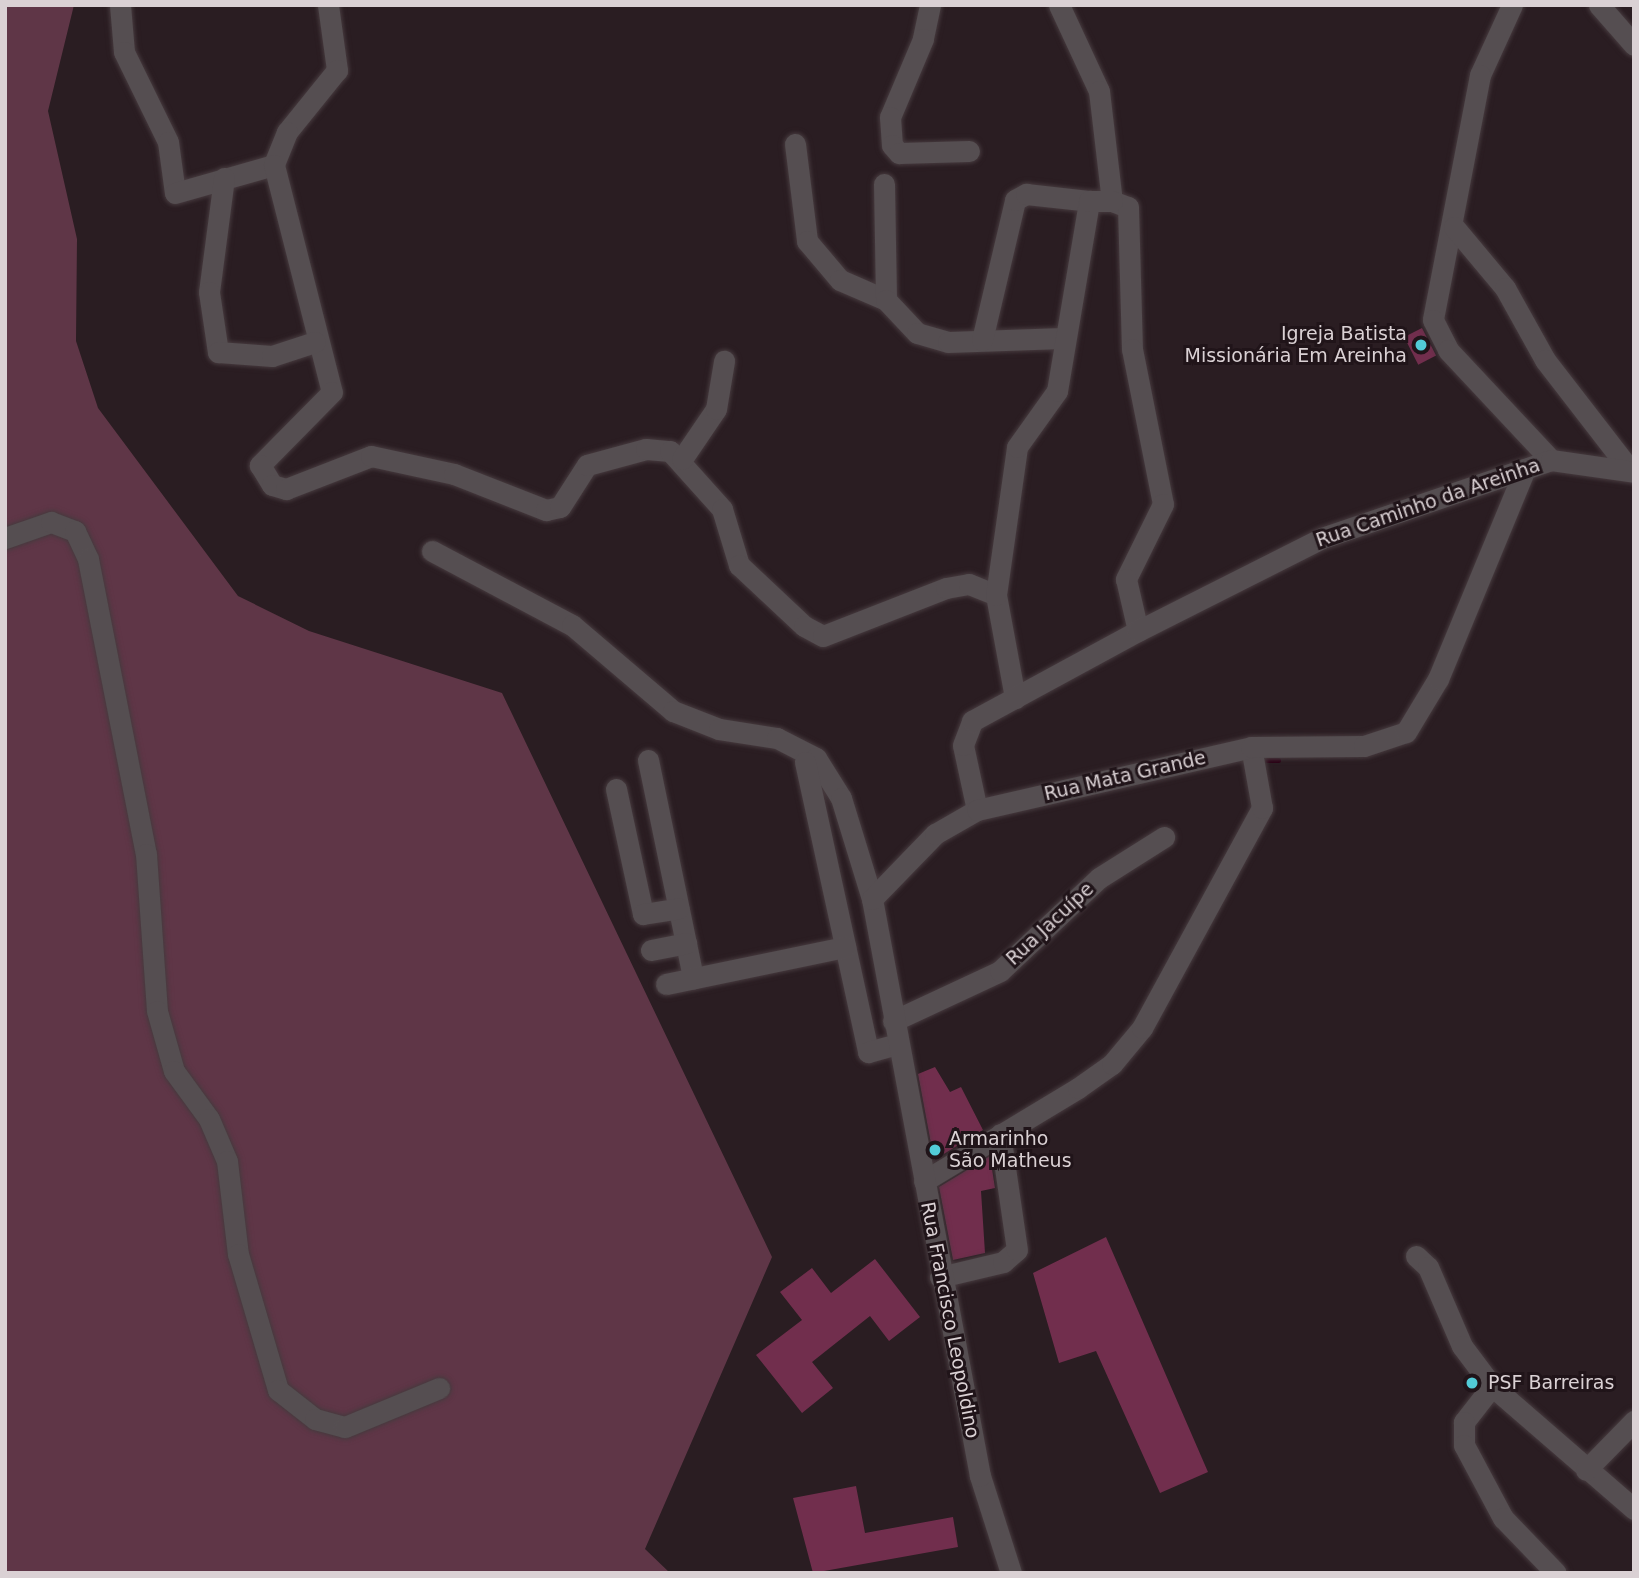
<!DOCTYPE html>
<html>
<head>
<meta charset="utf-8">
<style>
	body { margin:0 }
	#map { position:relative; width:1639px; height:1578px; overflow:hidden; background:#2a1d22; font-family:"DejaVu Sans",sans-serif }
	div>[style] { position:absolute }
	.green>* { inset:0; background:#5f3647 }
	.stream>* { height:5px; margin:-2.5px; padding:0 2.5px; transform-origin:2.5px; border-radius:2.5px; background:#2a0015 }
	.building>* { inset:0; background:#712e4d; transform-origin:0 0 }
	.roads { filter:drop-shadow(0 0 2px #463a3e) drop-shadow(0 0 2px #463a3e) }
	.minor>* { height:21px; margin:-10.5px; padding:0 10.5px; transform-origin:10.5px; border-radius:10.5px; background:#554e51 }
	.dots>* { width:19px; height:19px; translate:-50% -50%; box-sizing:border-box; border:4px solid #201419; border-radius:50% }
	span { translate:-50% -50%; white-space:nowrap; text-align:center; line-height:1.15; -webkit-text-stroke:6px #201419; paint-order:stroke }
	.poi-label { font-size:19px; color:#dad1d4 }
	.right { translate:-100% -50%; text-align:right }
	.left { translate:0 -50%; text-align:left }
	.street-label { font-size:19px; color:#dad1d4 }
	.frame { position:absolute; inset:0; border:7px solid #dad1d4; pointer-events:none }
</style>
</head>
<body>
<div id="map">
	<div class="green">
		<i style="clip-path:polygon(5px 5px,74px 5px,48px 111px,77px 239px,76px 341px,98px 408px,238px 596px,309px 631px,502px 693px,772px 1257px,645px 1549px,670px 1573px,5px 1573px)"></i>
	</div>
	<div class="stream">
		<i style="left:1267px;top:760px;width:11px"></i>
	</div>
	<div class="building">
		<i style="left:1422px;top:328px;width:31px;height:20px;rotate:63deg"></i>
		<i style="clip-path:polygon(935px 1067px,950px 1092px,961px 1087px,983px 1130px,934px 1160px,918px 1074px)"></i>
		<i style="clip-path:polygon(990px 1156px,995px 1188px,981px 1191px,985px 1253px,953px 1260px,939px 1187px)"></i>
		<i style="clip-path:polygon(1106px 1237px,1208px 1472px,1160px 1493px,1096px 1351px,1059px 1363px,1033px 1273px)"></i>
		<i style="clip-path:polygon(875px 1259px,920px 1317px,889px 1341px,870px 1316px,812px 1362px,833px 1388px,802px 1413px,756px 1355px,802px 1320px,780px 1292px,812px 1268px,831px 1293px)"></i>
		<i style="clip-path:polygon(856px 1486px,865px 1533px,953px 1517px,958px 1547px,813px 1573px,793px 1498px)"></i>
	</div>
	<div class="roads">
		<div class="minor">
			<i style="left:120px;top:5px;width:47px;rotate:85.1deg"></i>
			<i style="left:124px;top:52px;width:100px;rotate:63.9deg"></i>
			<i style="left:168px;top:142px;width:51px;rotate:82.2deg"></i>
			<i style="left:175px;top:193px;width:103px;rotate:-15.8deg"></i>
			<i style="left:328px;top:5px;width:66px;rotate:82.1deg"></i>
			<i style="left:337px;top:70px;width:80px;rotate:128.9deg"></i>
			<i style="left:287px;top:132px;width:35px;rotate:112deg"></i>
			<i style="left:274px;top:165px;width:234px;rotate:75.7deg"></i>
			<i style="left:332px;top:392px;width:103px;rotate:134.6deg"></i>
			<i style="left:260px;top:465px;width:23px;rotate:59deg"></i>
			<i style="left:272px;top:485px;width:15px;rotate:16deg"></i>
			<i style="left:286px;top:489px;width:91px;rotate:-21.2deg"></i>
			<i style="left:371px;top:456px;width:85px;rotate:12.2deg"></i>
			<i style="left:454px;top:474px;width:99px;rotate:21.4deg"></i>
			<i style="left:546px;top:510px;width:14px;rotate:-12deg"></i>
			<i style="left:560px;top:507px;width:50px;rotate:-57.3deg"></i>
			<i style="left:587px;top:465px;width:61px;rotate:-15.2deg"></i>
			<i style="left:646px;top:449px;width:24px;rotate:5deg"></i>
			<i style="left:670px;top:451px;width:78px;rotate:48.1deg"></i>
			<i style="left:722px;top:509px;width:59px;rotate:73.1deg"></i>
			<i style="left:739px;top:565px;width:89px;rotate:43.2deg"></i>
			<i style="left:804px;top:626px;width:21px;rotate:28deg"></i>
			<i style="left:823px;top:636px;width:132px;rotate:-21.3deg"></i>
			<i style="left:946px;top:588px;width:23px;rotate:-10deg"></i>
			<i style="left:969px;top:584px;width:29px;rotate:22deg"></i>
			<i style="left:996px;top:595px;width:105px;rotate:79.5deg"></i>
			<i style="left:930px;top:5px;width:35px;rotate:102deg"></i>
			<i style="left:923px;top:39px;width:85px;rotate:112.9deg"></i>
			<i style="left:890px;top:117px;width:28px;rotate:86deg"></i>
			<i style="left:892px;top:145px;width:11px;rotate:49deg"></i>
			<i style="left:899px;top:153px;width:70px;rotate:-1.6deg"></i>
			<i style="left:1059px;top:5px;width:95px;rotate:65.1deg"></i>
			<i style="left:1099px;top:91px;width:111px;rotate:83.3deg"></i>
			<i style="left:1112px;top:201px;width:17px;rotate:21deg"></i>
			<i style="left:1128px;top:207px;width:142px;rotate:88.4deg"></i>
			<i style="left:1132px;top:349px;width:158px;rotate:78.7deg"></i>
			<i style="left:1163px;top:504px;width:84px;rotate:116.3deg"></i>
			<i style="left:1126px;top:579px;width:53px;rotate:77deg"></i>
			<i style="left:1512px;top:5px;width:77px;rotate:114.6deg"></i>
			<i style="left:1480px;top:75px;width:249px;rotate:100.9deg"></i>
			<i style="left:1433px;top:320px;width:34px;rotate:63deg"></i>
			<i style="left:1448px;top:350px;width:151px;rotate:46.9deg"></i>
			<i style="left:1599px;top:5px;width:53px;rotate:48.8deg"></i>
			<i style="left:795px;top:144px;width:98px;rotate:82.9deg"></i>
			<i style="left:807px;top:241px;width:51px;rotate:49.8deg"></i>
			<i style="left:840px;top:280px;width:50px;rotate:23.5deg"></i>
			<i style="left:224px;top:178px;width:115px;rotate:97.5deg"></i>
			<i style="left:209px;top:292px;width:61px;rotate:81.5deg"></i>
			<i style="left:218px;top:352px;width:54px;rotate:4.2deg"></i>
			<i style="left:272px;top:356px;width:45px;rotate:-18deg"></i>
			<i style="left:884px;top:184px;width:116px;rotate:89deg"></i>
			<i style="left:886px;top:300px;width:45px;rotate:46.8deg"></i>
			<i style="left:917px;top:333px;width:32px;rotate:16deg"></i>
			<i style="left:948px;top:342px;width:115px;rotate:-2deg"></i>
			<i style="left:1454px;top:227px;width:80px;rotate:50.1deg"></i>
			<i style="left:1505px;top:288px;width:82px;rotate:60.9deg"></i>
			<i style="left:1545px;top:360px;width:139px;rotate:52.3deg"></i>
			<i style="left:982px;top:340px;width:144px;rotate:-76.7deg"></i>
			<i style="left:1015px;top:200px;width:13px;rotate:-29deg"></i>
			<i style="left:1026px;top:194px;width:63px;rotate:6.3deg"></i>
			<i style="left:682px;top:459px;width:60px;rotate:-55.8deg"></i>
			<i style="left:716px;top:409px;width:49px;rotate:-80.5deg"></i>
			<i style="left:5px;top:538px;width:49px;rotate:-19.2deg"></i>
			<i style="left:51px;top:522px;width:26px;rotate:21deg"></i>
			<i style="left:75px;top:531px;width:31px;rotate:65deg"></i>
			<i style="left:88px;top:559px;width:301px;rotate:78.9deg"></i>
			<i style="left:146px;top:854px;width:157px;rotate:86deg"></i>
			<i style="left:157px;top:1011px;width:62px;rotate:74.2deg"></i>
			<i style="left:174px;top:1071px;width:59px;rotate:53.9deg"></i>
			<i style="left:209px;top:1119px;width:46px;rotate:66.8deg"></i>
			<i style="left:227px;top:1161px;width:94px;rotate:83.3deg"></i>
			<i style="left:238px;top:1254px;width:142px;rotate:73.6deg"></i>
			<i style="left:278px;top:1390px;width:47px;rotate:38.1deg"></i>
			<i style="left:315px;top:1419px;width:31px;rotate:15deg"></i>
			<i style="left:345px;top:1427px;width:102px;rotate:-22.5deg"></i>
			<i style="left:432px;top:551px;width:158px;rotate:27.9deg"></i>
			<i style="left:572px;top:625px;width:133px;rotate:40.4deg"></i>
			<i style="left:673px;top:711px;width:49px;rotate:21.4deg"></i>
			<i style="left:719px;top:729px;width:59px;rotate:8.8deg"></i>
			<i style="left:777px;top:738px;width:44px;rotate:27.1deg"></i>
			<i style="left:816px;top:758px;width:47px;rotate:58deg"></i>
			<i style="left:841px;top:798px;width:106px;rotate:72.9deg"></i>
			<i style="left:996px;top:595px;width:149px;rotate:-81.9deg"></i>
			<i style="left:1017px;top:447px;width:69px;rotate:-54.5deg"></i>
			<i style="left:1057px;top:391px;width:193px;rotate:-80.4deg"></i>
			<i style="left:1089px;top:201px;width:23px"></i>
			<i style="left:648px;top:760px;width:223px;rotate:78.3deg"></i>
			<i style="left:805px;top:762px;width:297px;rotate:77.7deg"></i>
			<i style="left:868px;top:1052px;width:31px;rotate:-15deg"></i>
			<i style="left:616px;top:789px;width:128px;rotate:77.8deg"></i>
			<i style="left:643px;top:914px;width:36px;rotate:-9deg"></i>
			<i style="left:977px;top:810px;width:66px;rotate:-102.2deg"></i>
			<i style="left:963px;top:745px;width:26px;rotate:-69deg"></i>
			<i style="left:972px;top:721px;width:189px;rotate:-28.5deg"></i>
			<i style="left:1138px;top:631px;width:206px;rotate:-26.8deg"></i>
			<i style="left:1322px;top:538px;width:242px;rotate:-18.8deg"></i>
			<i style="left:1551px;top:460px;width:84px;rotate:8.2deg"></i>
			<i style="left:651px;top:950px;width:36px;rotate:-11deg"></i>
			<i style="left:666px;top:984px;width:183px;rotate:-11.7deg"></i>
			<i style="left:893px;top:1021px;width:118px;rotate:-25deg"></i>
			<i style="left:1000px;top:971px;width:136px;rotate:-43.2deg"></i>
			<i style="left:1099px;top:878px;width:77px;rotate:-32.2deg"></i>
			<i style="left:924px;top:1181px;width:180px;rotate:-31.1deg"></i>
			<i style="left:1078px;top:1088px;width:42px;rotate:-35.2deg"></i>
			<i style="left:1112px;top:1064px;width:47px;rotate:-50.2deg"></i>
			<i style="left:1142px;top:1028px;width:251px;rotate:-61.4deg"></i>
			<i style="left:1262px;top:808px;width:62px;rotate:-100.2deg"></i>
			<i style="left:1416px;top:1256px;width:16px;rotate:43deg"></i>
			<i style="left:1428px;top:1267px;width:86px;rotate:66.7deg"></i>
			<i style="left:1462px;top:1346px;width:50px;rotate:53.1deg"></i>
			<i style="left:1492px;top:1386px;width:188px;rotate:40.9deg"></i>
			<i style="left:940px;top:1277px;width:65px;rotate:-13.4deg"></i>
			<i style="left:1003px;top:1262px;width:18px;rotate:-41deg"></i>
			<i style="left:1017px;top:1250px;width:117px;rotate:-98.3deg"></i>
			<i style="left:1492px;top:1386px;width:46px;rotate:127.9deg"></i>
			<i style="left:1464px;top:1422px;width:23px;rotate:90deg"></i>
			<i style="left:1464px;top:1445px;width:83px;rotate:61.9deg"></i>
			<i style="left:1503px;top:1518px;width:76px;rotate:46.1deg"></i>
			<i style="left:1586px;top:1470px;width:69px;rotate:-45.6deg"></i>
			<i style="left:1011px;top:1573px;width:102px;rotate:-107.7deg"></i>
			<i style="left:980px;top:1476px;width:587px;rotate:-100.6deg"></i>
			<i style="left:872px;top:899px;width:91px;rotate:-45.9deg"></i>
			<i style="left:935px;top:834px;width:48px;rotate:-29.7deg"></i>
			<i style="left:977px;top:810px;width:281px;rotate:-12.9deg"></i>
			<i style="left:1251px;top:747px;width:113px;rotate:-0.5deg"></i>
			<i style="left:1364px;top:746px;width:44px;rotate:-18.4deg"></i>
			<i style="left:1406px;top:732px;width:62px;rotate:-58.9deg"></i>
			<i style="left:1438px;top:679px;width:227px;rotate:-67.5deg"></i>
		</div>
	</div>
	<div class="dots">
		<i style="left:1421px;top:345px;background:#52cbd7"></i>
		<i style="left:935px;top:1150px;background:#52cbd7"></i>
		<i style="left:1472px;top:1383px;background:#52cbd7"></i>
	</div>
	<div class="poi-label">
		<span class="right" style="left:1407px;top:345px">Igreja Batista<br>Missionária Em Areinha</span>
		<span class="left" style="left:949px;top:1150px">Armarinho<br>São Matheus</span>
		<span class="left" style="left:1488px;top:1383px">PSF Barreiras</span>
	</div>
	<div class="street-label">
		<span style="left:1428px;top:503px;rotate:-19deg">Rua Caminho da Areinha</span>
		<span style="left:1125px;top:776px;rotate:-13deg">Rua Mata Grande</span>
		<span style="left:1050px;top:924px;rotate:-43deg">Rua Jacuípe</span>
		<span style="left:950px;top:1320px;rotate:79deg">Rua Francisco Leopoldino</span>
	</div>
	<div class="frame"></div>
</div>
</body>
</html>
